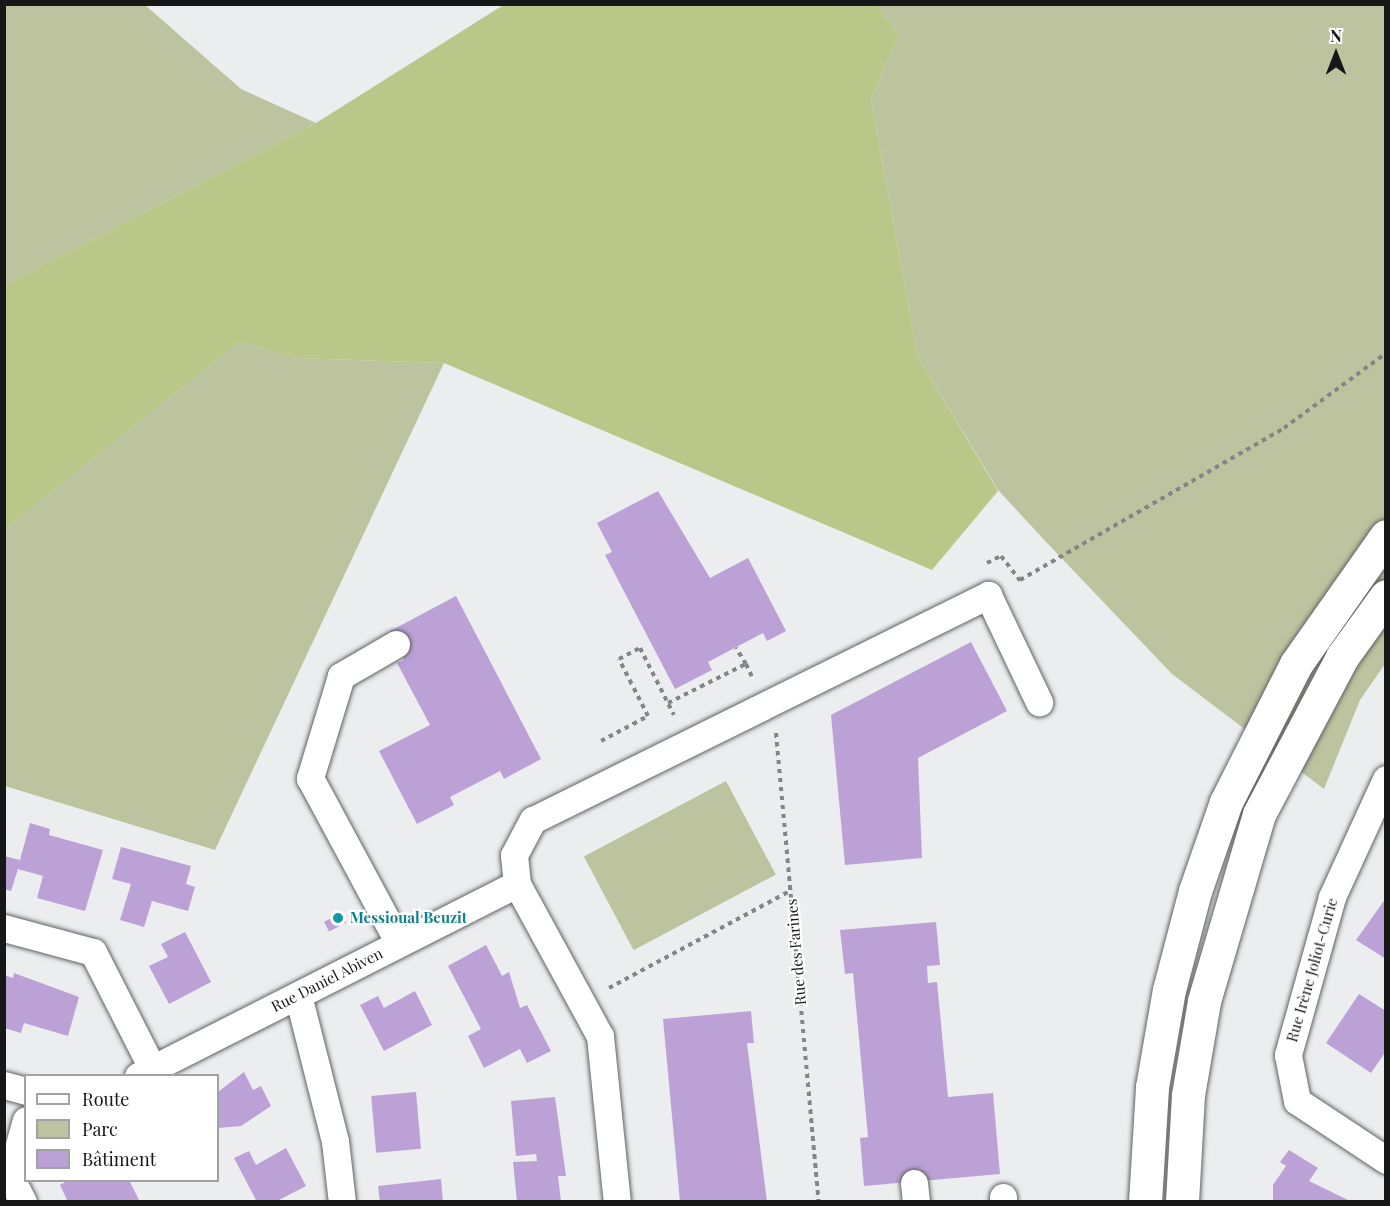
<!DOCTYPE html>
<html>
<head>
<meta charset="utf-8">
<style>
	body { margin:0 }
	#map { position:relative; width:1390px; height:1206px; overflow:hidden; background:#ebedef; font-family:"Playfair Display",serif }
	div>[style] { position:absolute }
	.green>* { inset:0; background:#bcc39e; transform-origin:0 0 }
	.forest>* { inset:0; background:#bbc689 }
	.building>* { inset:0; background:#bca1d7; transform-origin:0 0 }
	.path>* { height:4px; margin-top:-2px; transform-origin:0; background:repeating-linear-gradient(90deg,#848587 0 4.5px,transparent 0 9px) }
	.roads { filter:drop-shadow(0 0 2px #616264) drop-shadow(0 0 2px #616264) }
	.minor>* { height:27px; margin:-13.5px; padding:0 13.5px; transform-origin:13.5px; border-radius:13.5px; background:#fff }
	.secondary>* { height:33px; margin:-16.5px; padding:0 16.5px; transform-origin:16.5px; border-radius:16.5px; background:#fff }
	.dots>* { width:16px; height:16px; translate:-50% -50%; box-sizing:border-box; border:3px solid #fff; border-radius:50% }
	span { translate:-50% -50%; white-space:nowrap; text-align:center; line-height:1.15; -webkit-text-stroke:4.5px #fff; paint-order:stroke }
	.culture-label { font-size:15px; color:#0d838f; font-weight:700 }
	.left { translate:0 -50%; text-align:left }
	.street-label { font-size:15px; color:#171718 }
	.frame { position:absolute; inset:0; border:6px solid #171718; pointer-events:none }
	.legend { position:absolute; left:24px; top:1074px; width:195px; height:108px; box-sizing:border-box; background:#fff; border:2px solid #a2a2a3; margin:0; padding:8px 10px; list-style:none; font-size:18px; color:#171718 }
	.legend li { display:flex; align-items:center; gap:12px; height:30px }
	.legend b { width:30px; border:2px solid #a2a2a3 }
	.north { position:absolute; left:1306px; top:24px; width:60px; height:60px; -webkit-text-stroke:4px #fff; paint-order:stroke; rotate:0deg; font-size:16px; font-weight:700; line-height:24px; text-align:center; color:#171718 }
	.north::after { content:''; display:block; margin:auto; width:21px; height:27px; background:#171718; clip-path:polygon(50% 0,100% 100%,50% 72%,0 100%) }
</style>
</head>
<body>
<div id="map">
	<div class="green">
		<i style="clip-path:polygon(5px 5px,145px 5px,241px 89px,316px 123px,5px 285px)"></i>
		<i style="clip-path:polygon(876px 5px,1385px 5px,1385px 664px,1360px 700px,1324px 789px,1172px 674px,1049px 545px,998px 490px,918px 357px,871px 99px,899px 35px)"></i>
		<i style="clip-path:polygon(239px 342px,297px 358px,444px 363px,215px 850px,5px 786px,5px 529px)"></i>
		<i style="left:726px;top:781px;width:106px;height:161px;rotate:62deg"></i>
	</div>
	<div class="forest">
		<i style="clip-path:polygon(505px 4px,876px 5px,899px 35px,871px 99px,918px 357px,998px 491px,932px 570px,444px 363px,297px 358px,239px 342px,5px 529px,5px 285px,316px 123px)"></i>
	</div>
	<div class="building">
		<i style="clip-path:polygon(658px 491px,710px 578px,748px 558px,786px 631px,767px 641px,763px 633px,708px 662px,712px 670px,675px 689px,605px 555px,612px 552px,597px 523px)"></i>
		<i style="clip-path:polygon(456px 596px,541px 759px,504px 779px,500px 771px,450px 797px,454px 805px,417px 824px,379px 751px,430px 725px,397px 663px,404px 660px,390px 631px)"></i>
		<i style="clip-path:polygon(971px 642px,1007px 711px,918px 758px,922px 858px,845px 865px,831px 715px)"></i>
		<i style="clip-path:polygon(30px 823px,50px 829px,49px 835px,103px 850px,85px 911px,37px 898px,43px 876px,18px 869px,11px 891px,4px 889px,4px 856px,20px 860px)"></i>
		<i style="clip-path:polygon(121px 847px,191px 866px,186px 884px,195px 887px,188px 911px,152px 901px,144px 927px,120px 920px,131px 884px,112px 879px)"></i>
		<i style="clip-path:polygon(1386px 898px,1386px 959px,1356px 940px)"></i>
		<i style="left:341px;top:913px;width:11px;height:19px;rotate:63deg"></i>
		<i style="clip-path:polygon(936px 922px,940px 965px,927px 966px,928px 983px,937px 982px,948px 1097px,993px 1093px,1000px 1174px,864px 1186px,860px 1138px,868px 1137px,853px 973px,845px 974px,840px 930px)"></i>
		<i style="clip-path:polygon(185px 932px,211px 982px,169px 1004px,149px 966px,168px 957px,161px 944px)"></i>
		<i style="clip-path:polygon(486px 945px,502px 976px,509px 972px,520px 1008px,527px 1005px,551px 1051px,527px 1063px,520px 1049px,484px 1068px,468px 1036px,481px 1029px,448px 966px)"></i>
		<i style="clip-path:polygon(14px 973px,79px 997px,68px 1036px,24px 1023px,21px 1033px,4px 1028px,4px 975px,13px 978px)"></i>
		<i style="clip-path:polygon(415px 991px,432px 1025px,384px 1051px,360px 1005px,378px 996px,384px 1008px)"></i>
		<i style="clip-path:polygon(1359px 994px,1386px 1011px,1386px 1051px,1371px 1073px,1326px 1043px)"></i>
		<i style="clip-path:polygon(751px 1011px,754px 1043px,747px 1043px,767px 1202px,680px 1202px,663px 1019px)"></i>
		<i style="clip-path:polygon(244px 1072px,253px 1090px,261px 1086px,271px 1106px,241px 1126px,218px 1128px,218px 1092px)"></i>
		<i style="left:416px;top:1092px;width:57px;height:45px;rotate:85deg"></i>
		<i style="clip-path:polygon(555px 1097px,566px 1176px,558px 1176px,561px 1202px,517px 1202px,513px 1162px,537px 1161px,536px 1154px,516px 1156px,511px 1101px)"></i>
		<i style="clip-path:polygon(286px 1148px,306px 1186px,275px 1202px,257px 1202px,234px 1158px,249px 1151px,256px 1165px)"></i>
		<i style="clip-path:polygon(1289px 1150px,1318px 1168px,1309px 1181px,1352px 1202px,1273px 1202px,1273px 1185px,1286px 1166px,1280px 1162px)"></i>
		<i style="clip-path:polygon(441px 1179px,443px 1202px,380px 1202px,378px 1186px)"></i>
		<i style="clip-path:polygon(69px 1180px,129px 1180px,140px 1202px,68px 1202px,60px 1185px)"></i>
	</div>
	<div class="path">
		<i style="left:987px;top:563px;width:16px;rotate:-27deg"></i>
		<i style="left:1001px;top:556px;width:31px;rotate:52deg"></i>
		<i style="left:1020px;top:580px;width:305px;rotate:-29.9deg"></i>
		<i style="left:1284px;top:428px;width:127px;rotate:-36.3deg"></i>
		<i style="left:746px;top:664px;width:14px;rotate:65deg"></i>
		<i style="left:668px;top:703px;width:87px;rotate:-26.6deg"></i>
		<i style="left:746px;top:664px;width:19px;rotate:-122deg"></i>
		<i style="left:776px;top:733px;width:471px;rotate:84.8deg"></i>
		<i style="left:601px;top:741px;width:53px;rotate:-28deg"></i>
		<i style="left:648px;top:716px;width:64px;rotate:-117deg"></i>
		<i style="left:619px;top:659px;width:24px;rotate:-28deg"></i>
		<i style="left:640px;top:648px;width:75px;rotate:63.1deg"></i>
		<i style="left:609px;top:988px;width:205px;rotate:-28.2deg"></i>
	</div>
	<div class="roads">
		<div class="minor">
			<i style="left:396px;top:644px;width:64px;rotate:149.8deg"></i>
			<i style="left:341px;top:676px;width:107px;rotate:106.9deg"></i>
			<i style="left:310px;top:778px;width:187px;rotate:61.7deg"></i>
			<i style="left:1386px;top:779px;width:130px;rotate:114.6deg"></i>
			<i style="left:1332px;top:897px;width:164px;rotate:105.6deg"></i>
			<i style="left:1288px;top:1055px;width:47px;rotate:78.9deg"></i>
			<i style="left:1297px;top:1101px;width:107px;rotate:33.5deg"></i>
			<i style="left:517px;top:884px;width:29px;rotate:-96deg"></i>
			<i style="left:514px;top:855px;width:40px;rotate:-62deg"></i>
			<i style="left:533px;top:820px;width:508px;rotate:-26.31deg"></i>
			<i style="left:988px;top:595px;width:119px;rotate:64.5deg"></i>
			<i style="left:4px;top:928px;width:92px;rotate:15.1deg"></i>
			<i style="left:93px;top:952px;width:130px;rotate:63deg"></i>
			<i style="left:298px;top:995px;width:151px;rotate:75.8deg"></i>
			<i style="left:335px;top:1141px;width:61px;rotate:83.5deg"></i>
			<i style="left:138px;top:1076px;width:425px;rotate:-26.9deg"></i>
			<i style="left:517px;top:884px;width:173px;rotate:61.4deg"></i>
			<i style="left:600px;top:1036px;width:167px;rotate:84.2deg"></i>
			<i style="left:4px;top:1085px;width:23px;rotate:15deg"></i>
			<i style="left:914px;top:1183px;width:19px;rotate:84deg"></i>
			<i style="left:1003px;top:1197px;width:5px;rotate:90deg"></i>
			<i style="left:23px;top:1202px;width:29px;rotate:-117deg"></i>
			<i style="left:10px;top:1176px;width:58px;rotate:-74.1deg"></i>
		</div>
		<div class="secondary">
			<i style="left:1145px;top:1202px;width:115px;rotate:-86.5deg"></i>
			<i style="left:1152px;top:1087px;width:98px;rotate:-80.1deg"></i>
			<i style="left:1169px;top:990px;width:102px;rotate:-75.3deg"></i>
			<i style="left:1195px;top:891px;width:94px;rotate:-70.8deg"></i>
			<i style="left:1226px;top:802px;width:155px;rotate:-63.1deg"></i>
			<i style="left:1296px;top:664px;width:156px;rotate:-54.9deg"></i>
			<i style="left:1182px;top:1202px;width:107px;rotate:-86.8deg"></i>
			<i style="left:1188px;top:1095px;width:95px;rotate:-80.3deg"></i>
			<i style="left:1204px;top:1001px;width:195px;rotate:-73.6deg"></i>
			<i style="left:1259px;top:814px;width:178px;rotate:-62.1deg"></i>
			<i style="left:1342px;top:657px;width:75px;rotate:-54.2deg"></i>
		</div>
	</div>
	<div class="dots">
		<i style="left:338px;top:918px;background:#0f9aa8"></i>
	</div>
	<div class="culture-label">
		<span class="left" style="left:350px;top:918px">Messioual Beuzit</span>
	</div>
	<div class="street-label">
		<span style="left:796px;top:952px;rotate:-95deg">Rue des Farines</span>
		<span style="left:1312px;top:970px;rotate:-74deg">Rue Irène Joliot-Curie</span>
		<span style="left:327px;top:980px;rotate:-27deg">Rue Daniel Abiven</span>
	</div>
	<div class="frame"></div>
	<ul class="legend">
	<li><b style="height:8px;background:#fff"></b>Route</li>
	<li><b style="height:16px;background:#bcc39e"></b>Parc</li>
	<li><b style="height:16px;background:#bca1d7"></b>Bâtiment</li>
	</ul>
	<div class="north">N</div>
</div>
</body>
</html>
